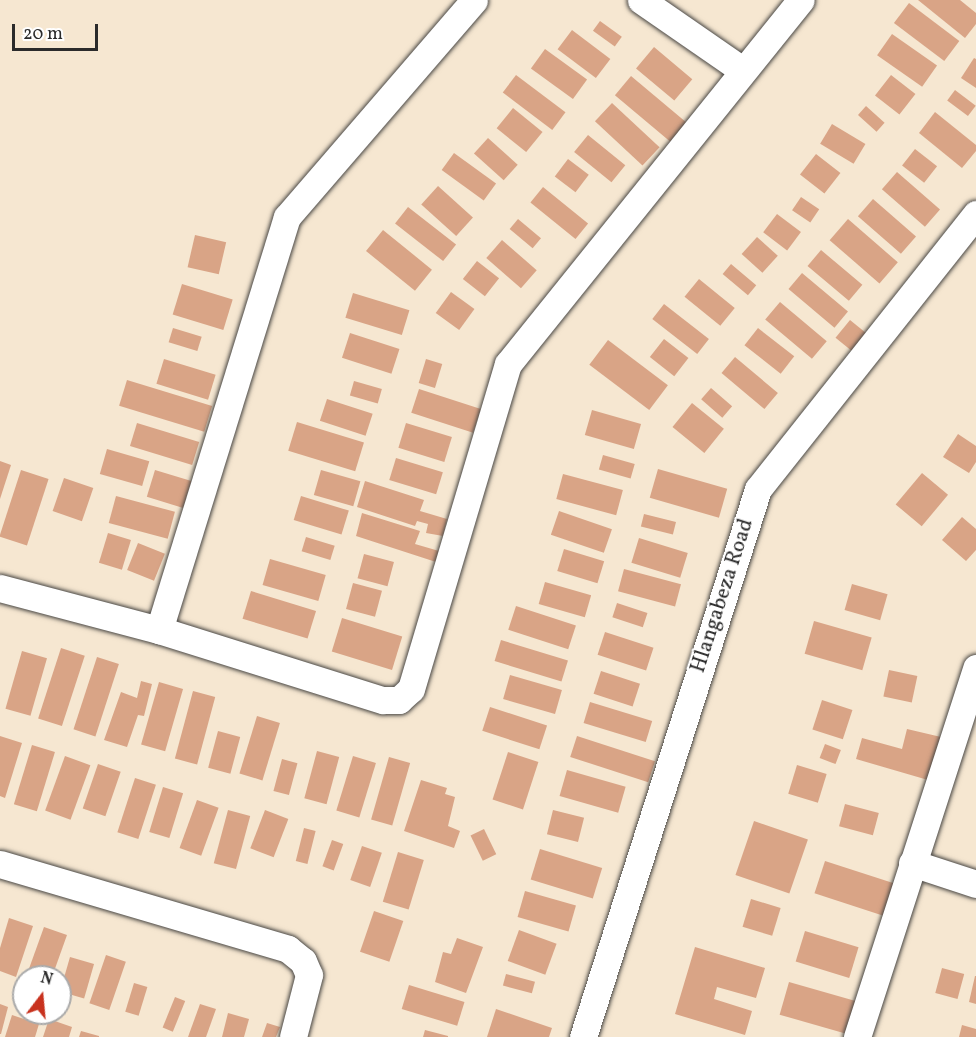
<!DOCTYPE html>
<html>
<head>
<meta charset="utf-8">
<style>
	body { margin:0 }
	#map { position:relative; width:976px; height:1037px; overflow:hidden; background:#f6e7d1; font-family:Vollkorn,serif }
	div>[style] { position:absolute }
	.building>* { inset:0; background:#d9a486; transform-origin:0 0 }
	.roads { filter:drop-shadow(0 0 2px #494744) drop-shadow(0 0 2px #494744) }
	.street>* { height:27px; margin:-13.5px; padding:0 13.5px; transform-origin:13.5px; border-radius:13.5px; background:#fff }
	span { translate:-50% -50%; white-space:nowrap; text-align:center; line-height:1.15; -webkit-text-stroke:4.5px #fff; paint-order:stroke }
	.street-label { font-size:21px; color:#2b2b2b }
	.north { position:absolute; left:12px; top:965px; width:60px; height:60px; box-sizing:border-box; background:#fff; border:2px solid #aaa; border-radius:50%; rotate:16deg; font-size:16px; font-weight:700; line-height:24px; text-align:center; color:#2b2b2b }
	.north::after { content:''; display:block; margin:auto; width:21px; height:27px; background:#c8321e; clip-path:polygon(50% 0,100% 100%,50% 72%,0 100%) }
	.scale { position:absolute; left:12px; top:24px; width:86px; height:27px; box-sizing:border-box; border:3px solid #2b2b2b; border-top:0; padding-left:8px; font-size:18px; line-height:21px; white-space:nowrap; color:#2b2b2b; -webkit-text-stroke:4px #fff; paint-order:stroke }
</style>
</head>
<body>
<div id="map">
	<div class="building">
		<i style="clip-path:polygon(918px 0,960px 0,976px 13px,976px 24px,965px 38px)"></i>
		<i style="left:909px;top:3px;width:63px;height:25px;rotate:37deg"></i>
		<i style="left:600px;top:21px;width:27px;height:12px;rotate:36deg"></i>
		<i style="left:572px;top:30px;width:48px;height:24px;rotate:37deg"></i>
		<i style="left:892px;top:34px;width:55px;height:26px;rotate:35deg"></i>
		<i style="left:654px;top:47px;width:50px;height:28px;rotate:40deg"></i>
		<i style="left:545px;top:49px;width:52px;height:24px;rotate:36deg"></i>
		<i style="clip-path:polygon(974px 58px,976px 59px,976px 88px,961px 78px)"></i>
		<i style="left:516px;top:75px;width:62px;height:22px;rotate:37deg"></i>
		<i style="left:891px;top:75px;width:31px;height:26px;rotate:38deg"></i>
		<i style="left:631px;top:76px;width:72px;height:25px;rotate:40deg"></i>
		<i style="left:955px;top:90px;width:26px;height:13px;rotate:37deg"></i>
		<i style="left:612px;top:103px;width:65px;height:25px;rotate:43deg"></i>
		<i style="left:866px;top:106px;width:25px;height:12px;rotate:42deg"></i>
		<i style="left:513px;top:108px;width:38px;height:26px;rotate:39deg"></i>
		<i style="clip-path:polygon(935px 112px,976px 145px,976px 151px,962px 168px,919px 133px)"></i>
		<i style="left:832px;top:124px;width:39px;height:23px;rotate:31deg"></i>
		<i style="left:588px;top:135px;width:48px;height:22px;rotate:39deg"></i>
		<i style="left:488px;top:138px;width:40px;height:21px;rotate:42deg"></i>
		<i style="left:915px;top:149px;width:28px;height:21px;rotate:38deg"></i>
		<i style="left:454px;top:153px;width:52px;height:21px;rotate:36deg"></i>
		<i style="left:816px;top:154px;width:31px;height:26px;rotate:38deg"></i>
		<i style="left:568px;top:159px;width:26px;height:22px;rotate:37deg"></i>
		<i style="left:897px;top:172px;width:57px;height:23px;rotate:41deg"></i>
		<i style="left:438px;top:186px;width:47px;height:25px;rotate:42deg"></i>
		<i style="left:543px;top:187px;width:58px;height:20px;rotate:39deg"></i>
		<i style="left:801px;top:197px;width:22px;height:16px;rotate:34deg"></i>
		<i style="left:873px;top:199px;width:57px;height:23px;rotate:41deg"></i>
		<i style="left:408px;top:207px;width:61px;height:21px;rotate:38deg"></i>
		<i style="left:777px;top:214px;width:30px;height:23px;rotate:37deg"></i>
		<i style="left:518px;top:219px;width:30px;height:13px;rotate:40deg"></i>
		<i style="left:848px;top:219px;width:66px;height:28px;rotate:41deg"></i>
		<i style="left:383px;top:230px;width:63px;height:27px;rotate:39deg"></i>
		<i style="left:195px;top:235px;width:32px;height:33px;rotate:13deg"></i>
		<i style="left:757px;top:237px;width:28px;height:23px;rotate:42deg"></i>
		<i style="left:502px;top:240px;width:46px;height:24px;rotate:41deg"></i>
		<i style="left:821px;top:250px;width:54px;height:21px;rotate:40deg"></i>
		<i style="left:477px;top:261px;width:28px;height:23px;rotate:38deg"></i>
		<i style="left:731px;top:264px;width:33px;height:13px;rotate:40deg"></i>
		<i style="left:802px;top:273px;width:60px;height:21px;rotate:40deg"></i>
		<i style="left:699px;top:279px;width:46px;height:23px;rotate:39deg"></i>
		<i style="left:182px;top:284px;width:53px;height:32px;rotate:17deg"></i>
		<i style="left:451px;top:292px;width:29px;height:26px;rotate:36deg"></i>
		<i style="left:353px;top:293px;width:59px;height:26px;rotate:17deg"></i>
		<i style="left:780px;top:302px;width:61px;height:23px;rotate:40deg"></i>
		<i style="left:664px;top:304px;width:57px;height:19px;rotate:38deg"></i>
		<i style="left:850px;top:320px;width:21px;height:23px;rotate:39deg"></i>
		<i style="left:173px;top:328px;width:30px;height:15px;rotate:17deg"></i>
		<i style="left:758px;top:328px;width:46px;height:22px;rotate:38deg"></i>
		<i style="left:350px;top:333px;width:52px;height:26px;rotate:18deg"></i>
		<i style="left:664px;top:339px;width:31px;height:23px;rotate:38deg"></i>
		<i style="left:608px;top:340px;width:75px;height:31px;rotate:37deg"></i>
		<i style="left:735px;top:357px;width:56px;height:21px;rotate:40deg"></i>
		<i style="left:164px;top:359px;width:54px;height:26px;rotate:17deg"></i>
		<i style="left:426px;top:359px;width:17px;height:25px;rotate:17deg"></i>
		<i style="left:127px;top:380px;width:89px;height:27px;rotate:17deg"></i>
		<i style="left:354px;top:381px;width:29px;height:15px;rotate:16deg"></i>
		<i style="left:711px;top:388px;width:28px;height:15px;rotate:41deg"></i>
		<i style="left:419px;top:389px;width:65px;height:25px;rotate:18deg"></i>
		<i style="left:327px;top:399px;width:48px;height:23px;rotate:18deg"></i>
		<i style="left:692px;top:403px;width:41px;height:31px;rotate:39deg"></i>
		<i style="left:592px;top:410px;width:51px;height:26px;rotate:16deg"></i>
		<i style="left:297px;top:422px;width:70px;height:30px;rotate:17deg"></i>
		<i style="left:137px;top:423px;width:65px;height:24px;rotate:17deg"></i>
		<i style="left:406px;top:423px;width:48px;height:26px;rotate:17deg"></i>
		<i style="clip-path:polygon(958px 434px,976px 446px,976px 462px,969px 473px,943px 457px)"></i>
		<i style="left:107px;top:449px;width:44px;height:26px;rotate:16deg"></i>
		<i style="left:603px;top:455px;width:33px;height:15px;rotate:16deg"></i>
		<i style="left:396px;top:458px;width:49px;height:23px;rotate:17deg"></i>
		<i style="clip-path:polygon(0 461px,11px 465px,0 499px)"></i>
		<i style="left:658px;top:469px;width:72px;height:30px;rotate:16deg"></i>
		<i style="left:21px;top:470px;width:29px;height:70px;rotate:18deg"></i>
		<i style="left:155px;top:470px;width:38px;height:28px;rotate:17deg"></i>
		<i style="left:321px;top:470px;width:41px;height:26px;rotate:16deg"></i>
		<i style="left:922px;top:473px;width:34px;height:41px;rotate:40deg"></i>
		<i style="left:563px;top:474px;width:62px;height:26px;rotate:15deg"></i>
		<i style="left:64px;top:478px;width:31px;height:35px;rotate:19deg"></i>
		<i style="clip-path:polygon(365px 481px,424px 500px,420px 511px,447px 519px,443px 536px,426px 533px,428px 524px,417px 521px,415px 526px,357px 507px)"></i>
		<i style="left:116px;top:496px;width:61px;height:28px;rotate:15deg"></i>
		<i style="left:301px;top:496px;width:50px;height:25px;rotate:17deg"></i>
		<i style="left:559px;top:511px;width:56px;height:25px;rotate:19deg"></i>
		<i style="clip-path:polygon(362px 513px,420px 531px,415px 544px,439px 551px,436px 562px,356px 536px)"></i>
		<i style="left:644px;top:514px;width:33px;height:13px;rotate:14deg"></i>
		<i style="clip-path:polygon(962px 517px,976px 529px,976px 550px,966px 561px,942px 540px)"></i>
		<i style="left:108px;top:533px;width:24px;height:31px;rotate:17deg"></i>
		<i style="left:306px;top:537px;width:30px;height:15px;rotate:17deg"></i>
		<i style="left:639px;top:538px;width:51px;height:26px;rotate:17deg"></i>
		<i style="left:138px;top:543px;width:29px;height:29px;rotate:22deg"></i>
		<i style="left:564px;top:549px;width:42px;height:23px;rotate:17deg"></i>
		<i style="left:364px;top:554px;width:31px;height:25px;rotate:15deg"></i>
		<i style="left:270px;top:559px;width:58px;height:27px;rotate:16deg"></i>
		<i style="left:624px;top:569px;width:59px;height:23px;rotate:15deg"></i>
		<i style="left:545px;top:582px;width:48px;height:23px;rotate:16deg"></i>
		<i style="left:353px;top:583px;width:30px;height:27px;rotate:15deg"></i>
		<i style="left:852px;top:584px;width:37px;height:27px;rotate:16deg"></i>
		<i style="left:251px;top:591px;width:68px;height:29px;rotate:17deg"></i>
		<i style="left:617px;top:603px;width:32px;height:15px;rotate:18deg"></i>
		<i style="left:516px;top:606px;width:63px;height:25px;rotate:18deg"></i>
		<i style="left:342px;top:618px;width:63px;height:35px;rotate:17deg"></i>
		<i style="left:814px;top:621px;width:60px;height:34px;rotate:16deg"></i>
		<i style="left:605px;top:632px;width:51px;height:24px;rotate:18deg"></i>
		<i style="left:501px;top:640px;width:70px;height:22px;rotate:17deg"></i>
		<i style="left:61px;top:648px;width:25px;height:74px;rotate:18deg"></i>
		<i style="left:22px;top:651px;width:26px;height:60px;rotate:16deg"></i>
		<i style="left:97px;top:657px;width:23px;height:76px;rotate:18deg"></i>
		<i style="left:889px;top:670px;width:29px;height:27px;rotate:12deg"></i>
		<i style="left:601px;top:671px;width:41px;height:24px;rotate:18deg"></i>
		<i style="left:510px;top:675px;width:54px;height:25px;rotate:16deg"></i>
		<i style="clip-path:polygon(141px 681px,152px 684px,144px 716px,138px 715px,127px 747px,104px 740px,121px 692px,137px 698px)"></i>
		<i style="left:159px;top:682px;width:25px;height:65px;rotate:16deg"></i>
		<i style="left:193px;top:691px;width:23px;height:70px;rotate:15deg"></i>
		<i style="left:822px;top:700px;width:32px;height:31px;rotate:18deg"></i>
		<i style="left:590px;top:702px;width:65px;height:22px;rotate:17deg"></i>
		<i style="left:490px;top:707px;width:60px;height:25px;rotate:18deg"></i>
		<i style="left:257px;top:716px;width:24px;height:60px;rotate:17deg"></i>
		<i style="clip-path:polygon(907px 729px,941px 737px,928px 780px,856px 759px,862px 738px,902px 749px)"></i>
		<i style="left:218px;top:731px;width:23px;height:38px;rotate:15deg"></i>
		<i style="clip-path:polygon(0 736px,22px 743px,5px 798px,0 796px)"></i>
		<i style="left:577px;top:736px;width:82px;height:22px;rotate:18deg"></i>
		<i style="left:825px;top:744px;width:17px;height:15px;rotate:21deg"></i>
		<i style="left:32px;top:745px;width:24px;height:62px;rotate:17deg"></i>
		<i style="left:317px;top:751px;width:23px;height:49px;rotate:15deg"></i>
		<i style="left:508px;top:752px;width:32px;height:50px;rotate:18deg"></i>
		<i style="left:65px;top:756px;width:27px;height:58px;rotate:20deg"></i>
		<i style="left:353px;top:756px;width:24px;height:57px;rotate:17deg"></i>
		<i style="left:389px;top:757px;width:22px;height:65px;rotate:16deg"></i>
		<i style="left:282px;top:759px;width:16px;height:33px;rotate:15deg"></i>
		<i style="left:98px;top:764px;width:24px;height:47px;rotate:19deg"></i>
		<i style="left:797px;top:765px;width:31px;height:30px;rotate:17deg"></i>
		<i style="left:567px;top:770px;width:61px;height:27px;rotate:16deg"></i>
		<i style="left:135px;top:778px;width:22px;height:57px;rotate:18deg"></i>
		<i style="clip-path:polygon(421px 780px,447px 788px,445px 794px,455px 797px,448px 826px,460px 831px,454px 848px,404px 831px)"></i>
		<i style="left:163px;top:787px;width:21px;height:47px;rotate:17deg"></i>
		<i style="left:197px;top:800px;width:23px;height:51px;rotate:20deg"></i>
		<i style="left:845px;top:804px;width:35px;height:23px;rotate:15deg"></i>
		<i style="left:228px;top:810px;width:23px;height:55px;rotate:15deg"></i>
		<i style="left:265px;top:810px;width:25px;height:41px;rotate:21deg"></i>
		<i style="left:553px;top:810px;width:32px;height:25px;rotate:14deg"></i>
		<i style="left:754px;top:821px;width:57px;height:57px;rotate:19deg"></i>
		<i style="left:304px;top:828px;width:12px;height:34px;rotate:14deg"></i>
		<i style="left:484px;top:829px;width:28px;height:15px;rotate:64deg"></i>
		<i style="left:332px;top:840px;width:12px;height:28px;rotate:20deg"></i>
		<i style="left:362px;top:846px;width:21px;height:36px;rotate:19deg"></i>
		<i style="left:540px;top:849px;width:65px;height:32px;rotate:17deg"></i>
		<i style="left:398px;top:852px;width:27px;height:52px;rotate:17deg"></i>
		<i style="left:825px;top:861px;width:74px;height:34px;rotate:18deg"></i>
		<i style="left:525px;top:891px;width:53px;height:27px;rotate:16deg"></i>
		<i style="left:751px;top:899px;width:31px;height:29px;rotate:17deg"></i>
		<i style="left:374px;top:911px;width:31px;height:43px;rotate:19deg"></i>
		<i style="clip-path:polygon(9px 918px,33px 926px,16px 977px,0 971px,0 948px)"></i>
		<i style="clip-path:polygon(44px 927px,67px 935px,52px 977px,26px 977px)"></i>
		<i style="left:519px;top:930px;width:40px;height:33px;rotate:20deg"></i>
		<i style="left:805px;top:931px;width:56px;height:32px;rotate:17deg"></i>
		<i style="clip-path:polygon(457px 938px,483px 947px,466px 993px,435px 982px,443px 952px,451px 954px)"></i>
		<i style="clip-path:polygon(695px 947px,765px 968px,756px 998px,717px 987px,714px 999px,752px 1011px,745px 1035px,675px 1014px)"></i>
		<i style="left:106px;top:955px;width:21px;height:51px;rotate:19deg"></i>
		<i style="left:70px;top:957px;width:25px;height:36px;rotate:16deg"></i>
		<i style="left:942px;top:968px;width:23px;height:26px;rotate:15deg"></i>
		<i style="left:506px;top:974px;width:30px;height:12px;rotate:15deg"></i>
		<i style="clip-path:polygon(975px 976px,976px 976px,976px 1004px,969px 1002px)"></i>
		<i style="left:789px;top:982px;width:71px;height:34px;rotate:16deg"></i>
		<i style="left:134px;top:983px;width:14px;height:30px;rotate:17deg"></i>
		<i style="left:409px;top:985px;width:58px;height:25px;rotate:17deg"></i>
		<i style="left:175px;top:997px;width:11px;height:33px;rotate:22deg"></i>
		<i style="clip-path:polygon(0 1004px,8px 1007px,1px 1034px,0 1034px)"></i>
		<i style="clip-path:polygon(200px 1004px,216px 1009px,206px 1037px,188px 1037px)"></i>
		<i style="clip-path:polygon(496px 1009px,552px 1028px,549px 1037px,487px 1037px)"></i>
		<i style="clip-path:polygon(228px 1013px,249px 1019px,244px 1037px,222px 1037px)"></i>
		<i style="clip-path:polygon(12px 1015px,39px 1024px,35px 1037px,5px 1037px)"></i>
		<i style="clip-path:polygon(49px 1019px,72px 1027px,69px 1037px,43px 1037px)"></i>
		<i style="clip-path:polygon(267px 1023px,280px 1027px,276px 1037px,262px 1037px)"></i>
		<i style="clip-path:polygon(962px 1025px,976px 1029px,976px 1037px,959px 1037px)"></i>
		<i style="clip-path:polygon(425px 1030px,448px 1036px,448px 1037px,423px 1037px)"></i>
		<i style="clip-path:polygon(81px 1031px,99px 1036px,99px 1037px,79px 1037px)"></i>
	</div>
	<div class="roads">
		<div class="street">
			<i style="left:641px;top:0;width:123px;rotate:34.7deg"></i>
			<i style="left:0;top:588px;width:164px;rotate:14.8deg"></i>
			<i style="left:159px;top:630px;width:235px;rotate:17.4deg"></i>
			<i style="left:383px;top:700px;width:16px"></i>
			<i style="left:399px;top:700px;width:16px;rotate:-43deg"></i>
			<i style="left:411px;top:689px;width:339px;rotate:-73.4deg"></i>
			<i style="left:508px;top:364px;width:467px;rotate:-51.2deg"></i>
			<i style="left:159px;top:630px;width:432px;rotate:-72.8deg"></i>
			<i style="left:287px;top:217px;width:286px;rotate:-49.2deg"></i>
			<i style="left:912px;top:863px;width:67px;rotate:18.2deg"></i>
			<i style="left:0;top:864px;width:300px;rotate:16.4deg"></i>
			<i style="left:288px;top:949px;width:19px;rotate:39deg"></i>
			<i style="left:303px;top:961px;width:15px;rotate:67deg"></i>
			<i style="left:309px;top:975px;width:64px;rotate:104.5deg"></i>
			<i style="left:583px;top:1037px;width:575px;rotate:-72.29deg"></i>
			<i style="left:758px;top:489px;width:351px;rotate:-51.6deg"></i>
			<i style="left:857px;top:1037px;width:388px;rotate:-72.1deg"></i>
		</div>
	</div>
	<div class="street-label">
		<span style="left:723px;top:596px;rotate:-72deg">Hlangabeza Road</span>
	</div>
	<div class="north">N</div>
	<div class="scale">20 m</div>
</div>
</body>
</html>
